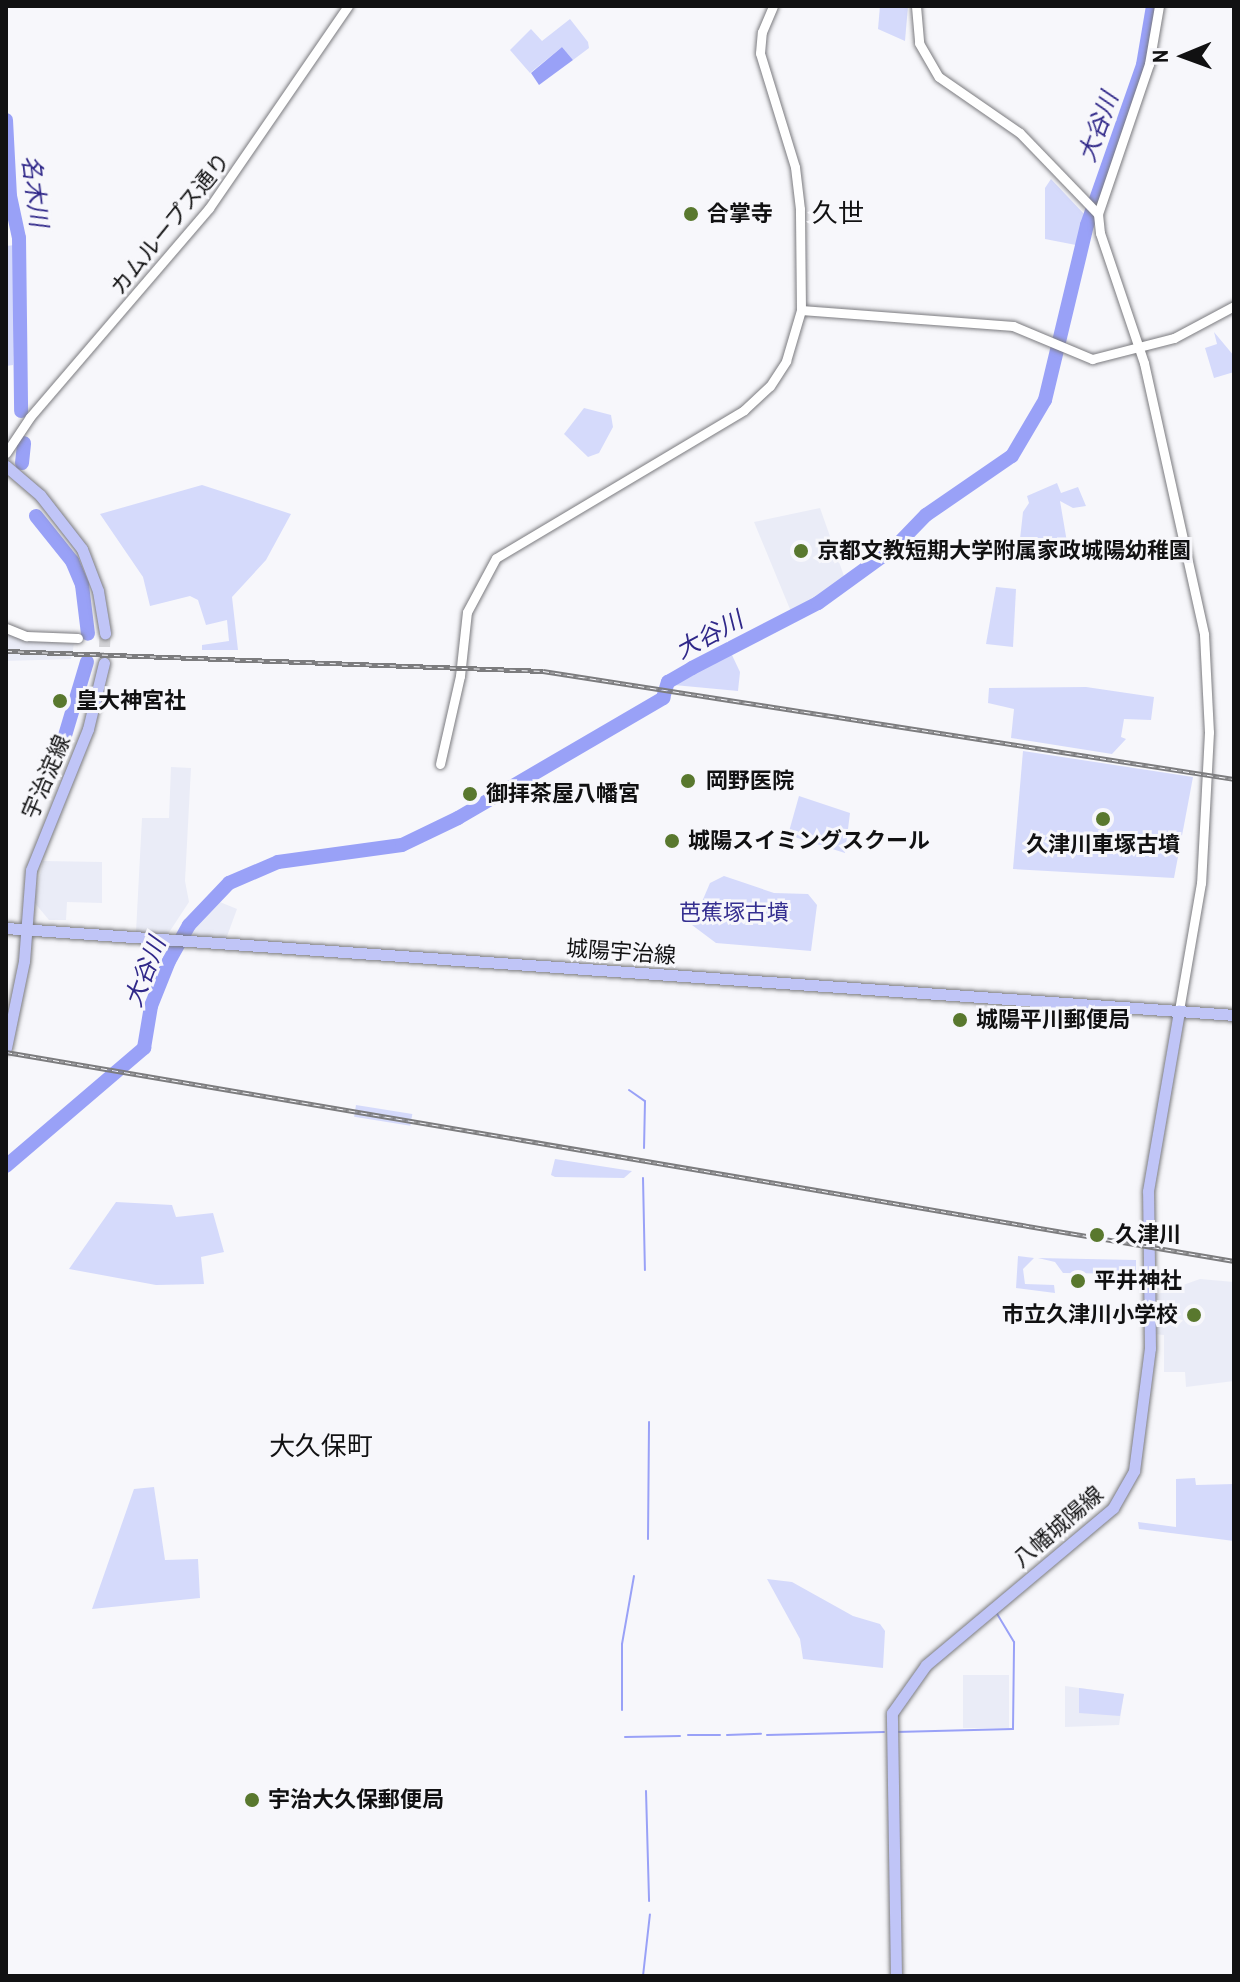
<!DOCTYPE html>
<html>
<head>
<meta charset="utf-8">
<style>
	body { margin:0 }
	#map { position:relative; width:1240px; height:1982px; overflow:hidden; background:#f7f7fb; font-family:"Archivo Narrow","Noto Sans JP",sans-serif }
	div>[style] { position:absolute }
	.built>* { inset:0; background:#eaecf7; transform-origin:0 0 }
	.green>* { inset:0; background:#d5dafb; transform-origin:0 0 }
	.water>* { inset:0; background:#99a1f7 }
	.stream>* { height:2px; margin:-1px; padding:0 1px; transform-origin:1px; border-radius:1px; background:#99a1f7 }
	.river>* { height:14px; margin:-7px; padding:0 7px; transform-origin:7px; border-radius:7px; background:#99a1f7 }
	.major-tunnel>* { height:11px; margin-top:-5.5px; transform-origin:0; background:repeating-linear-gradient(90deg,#d4d4d8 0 11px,transparent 0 16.5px) }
	.roads { filter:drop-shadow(0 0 2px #7b7b7f) drop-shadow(0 0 2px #7b7b7f) }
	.minor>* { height:9px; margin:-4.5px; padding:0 4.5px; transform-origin:4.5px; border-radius:4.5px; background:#fff }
	.major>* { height:11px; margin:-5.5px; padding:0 5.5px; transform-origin:5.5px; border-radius:5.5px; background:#c0c5f7 }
	.rail>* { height:5px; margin-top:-2.5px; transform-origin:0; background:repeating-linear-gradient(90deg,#f7f7fb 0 6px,#7c7c7e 0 12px); box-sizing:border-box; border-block:2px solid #7c7c7e }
	.dots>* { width:22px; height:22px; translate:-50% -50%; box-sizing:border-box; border:4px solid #f7f7fb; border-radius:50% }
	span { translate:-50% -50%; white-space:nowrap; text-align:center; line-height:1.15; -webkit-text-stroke:6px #f7f7fb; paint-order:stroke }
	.poi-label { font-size:22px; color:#111112; font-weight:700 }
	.left { translate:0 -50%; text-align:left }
	.right { translate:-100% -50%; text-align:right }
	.street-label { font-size:22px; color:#111112 }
	.park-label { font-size:22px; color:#352f90 }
	.water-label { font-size:24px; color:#302889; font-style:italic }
	.quarter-label { font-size:26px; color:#111112 }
	.frame { position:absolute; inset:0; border:8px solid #111112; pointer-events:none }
	.north { position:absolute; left:1144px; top:16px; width:80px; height:80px; -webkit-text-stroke:6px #f7f7fb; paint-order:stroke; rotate:269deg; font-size:22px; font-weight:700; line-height:32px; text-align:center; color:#111112 }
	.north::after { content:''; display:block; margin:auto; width:28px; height:36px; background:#111112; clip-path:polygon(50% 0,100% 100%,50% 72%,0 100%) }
</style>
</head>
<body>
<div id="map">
	<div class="built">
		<i style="clip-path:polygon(820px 508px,845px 579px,792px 614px,754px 522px)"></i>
		<i style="clip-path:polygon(6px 632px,31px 641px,74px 644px,71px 659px,6px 661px)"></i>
		<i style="clip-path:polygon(171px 767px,191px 768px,185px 881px,189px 902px,168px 934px,136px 932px,142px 818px,169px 818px)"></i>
		<i style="clip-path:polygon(43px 861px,102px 862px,102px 903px,67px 902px,66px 920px,49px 920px,34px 902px)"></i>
		<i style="clip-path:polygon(215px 900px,237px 909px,226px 939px,188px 937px)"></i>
		<i style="clip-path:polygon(1200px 1279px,1234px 1282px,1234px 1381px,1186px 1387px,1185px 1372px,1164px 1372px,1164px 1335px,1154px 1334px,1155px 1295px)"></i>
		<i style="left:963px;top:1675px;width:46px;height:53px"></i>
		<i style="clip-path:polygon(1065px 1686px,1124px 1694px,1119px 1725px,1065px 1727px)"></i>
	</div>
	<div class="green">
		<i style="clip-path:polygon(880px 6px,908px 6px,905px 41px,878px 29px)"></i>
		<i style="clip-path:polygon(570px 19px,588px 42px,589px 48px,573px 60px,562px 47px,530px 73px,510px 50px,531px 29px,542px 41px)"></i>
		<i style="clip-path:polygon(1051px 179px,1084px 214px,1076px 245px,1045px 239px,1045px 188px)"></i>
		<i style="clip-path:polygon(15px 245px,13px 365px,6px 366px,6px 246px)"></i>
		<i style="clip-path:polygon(1214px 332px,1234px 356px,1234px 372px,1214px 378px,1205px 348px,1217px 344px)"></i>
		<i style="clip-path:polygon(584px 408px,611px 415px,613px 427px,599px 453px,588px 457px,564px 434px)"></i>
		<i style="clip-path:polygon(1057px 483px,1061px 493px,1078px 487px,1086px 506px,1073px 508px,1060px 501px,1068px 548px,1047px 550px,1020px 539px,1023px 512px,1029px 503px,1027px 496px)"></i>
		<i style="clip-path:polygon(202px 485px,291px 514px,266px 560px,232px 597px,238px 650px,202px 650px,202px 645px,229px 641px,227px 620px,206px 625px,198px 600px,190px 596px,150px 606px,143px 577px,100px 514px)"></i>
		<i style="clip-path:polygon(996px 587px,1016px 589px,1013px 647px,986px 644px)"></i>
		<i style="clip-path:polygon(731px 653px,740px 672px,738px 691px,674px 685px,692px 670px)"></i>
		<i style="clip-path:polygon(1086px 687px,1154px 697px,1151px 720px,1124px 719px,1121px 737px,1126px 739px,1112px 754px,1011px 738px,1014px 709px,988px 703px,989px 688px)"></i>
		<i style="clip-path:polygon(1023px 751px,1193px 777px,1174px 878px,1013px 869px)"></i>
		<i style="clip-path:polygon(799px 796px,850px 813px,845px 853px,788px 835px)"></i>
		<i style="clip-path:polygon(724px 876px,774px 893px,808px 894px,817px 905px,811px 951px,716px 943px,692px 925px,710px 883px)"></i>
		<i style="left:356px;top:1105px;width:57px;height:12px;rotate:9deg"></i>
		<i style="clip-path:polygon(555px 1159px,632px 1171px,624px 1178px,555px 1177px,551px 1175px)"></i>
		<i style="clip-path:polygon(116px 1202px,172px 1205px,176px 1217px,213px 1213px,224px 1252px,201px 1257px,204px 1284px,156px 1285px,69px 1269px)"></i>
		<i style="clip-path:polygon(1018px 1256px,1034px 1258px,1023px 1269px,1025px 1284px,1054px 1285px,1055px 1293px,1016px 1288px)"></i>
		<i style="clip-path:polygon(1038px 1258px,1136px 1260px,1136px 1274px,1063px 1273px,1055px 1262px)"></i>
		<i style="clip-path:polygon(1195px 1478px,1196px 1485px,1234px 1484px,1234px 1541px,1139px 1529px,1138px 1522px,1176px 1527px,1176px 1479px)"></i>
		<i style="clip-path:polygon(154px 1487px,165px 1560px,198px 1559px,200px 1598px,92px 1609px,134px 1489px)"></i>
		<i style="clip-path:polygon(767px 1579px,792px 1582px,853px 1616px,880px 1624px,885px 1631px,883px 1668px,803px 1659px,800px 1639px)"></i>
		<i style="clip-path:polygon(1079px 1688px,1124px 1694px,1120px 1716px,1079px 1713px)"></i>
	</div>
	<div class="water">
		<i style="clip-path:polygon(562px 47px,573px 60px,539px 85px,531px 73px)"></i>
	</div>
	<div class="stream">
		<i style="left:629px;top:1090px;width:19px;rotate:35deg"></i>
		<i style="left:645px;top:1101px;width:47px;rotate:91.2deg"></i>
		<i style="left:643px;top:1178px;width:92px;rotate:88.8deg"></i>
		<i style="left:648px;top:1539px;width:117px;rotate:-89.5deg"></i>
		<i style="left:622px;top:1710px;width:66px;rotate:-90deg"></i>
		<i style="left:622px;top:1644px;width:69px;rotate:-80deg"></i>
		<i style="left:896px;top:1732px;width:117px;rotate:-1.5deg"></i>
		<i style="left:1013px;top:1729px;width:87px;rotate:-89.3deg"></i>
		<i style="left:1014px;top:1642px;width:33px;rotate:-121deg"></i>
		<i style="left:688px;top:1735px;width:32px"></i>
		<i style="left:727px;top:1735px;width:34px;rotate:-2deg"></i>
		<i style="left:767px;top:1735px;width:117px;rotate:-1.5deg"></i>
		<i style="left:625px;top:1737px;width:55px;rotate:-1deg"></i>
		<i style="left:646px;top:1791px;width:110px;rotate:88.4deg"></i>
		<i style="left:643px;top:1976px;width:62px;rotate:-83.6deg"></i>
	</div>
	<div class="river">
		<i style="left:6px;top:120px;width:76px;rotate:87deg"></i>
		<i style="left:10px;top:196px;width:43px;rotate:77.9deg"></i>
		<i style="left:19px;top:238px;width:173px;rotate:89.3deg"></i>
		<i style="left:22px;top:463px;width:20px;rotate:-84deg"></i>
		<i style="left:36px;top:516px;width:58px;rotate:51.3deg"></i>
		<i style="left:72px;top:561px;width:26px;rotate:67deg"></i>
		<i style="left:82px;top:585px;width:49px;rotate:83deg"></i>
		<i style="left:61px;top:749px;width:91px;rotate:-73.4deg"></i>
		<i style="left:6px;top:1166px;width:182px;rotate:-40.5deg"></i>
		<i style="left:144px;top:1048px;width:43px;rotate:-80.5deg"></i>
		<i style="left:151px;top:1006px;width:48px;rotate:-68.2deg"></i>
		<i style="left:169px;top:961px;width:41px;rotate:-60.9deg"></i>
		<i style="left:189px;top:925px;width:58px;rotate:-46.4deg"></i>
		<i style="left:229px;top:883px;width:53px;rotate:-23.2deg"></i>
		<i style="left:278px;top:862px;width:125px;rotate:-7.8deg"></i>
		<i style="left:402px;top:845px;width:62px;rotate:-25.7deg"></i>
		<i style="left:458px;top:818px;width:238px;rotate:-30.3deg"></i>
		<i style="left:663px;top:698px;width:17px;rotate:-73deg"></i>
		<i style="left:668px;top:682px;width:28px;rotate:-30deg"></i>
		<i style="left:692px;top:668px;width:142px;rotate:-27.3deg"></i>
		<i style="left:818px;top:603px;width:94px;rotate:-35.9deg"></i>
		<i style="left:894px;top:548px;width:46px;rotate:-45.9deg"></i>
		<i style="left:926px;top:515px;width:104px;rotate:-34.5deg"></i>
		<i style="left:1012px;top:456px;width:65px;rotate:-59.5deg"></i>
		<i style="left:1045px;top:400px;width:180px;rotate:-76.5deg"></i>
		<i style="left:1087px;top:225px;width:170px;rotate:-70.7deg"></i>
		<i style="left:1143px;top:65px;width:60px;rotate:-80.4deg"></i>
	</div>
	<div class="major-tunnel">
		<i style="left:104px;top:663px;width:30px;rotate:-88deg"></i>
	</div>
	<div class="roads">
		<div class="minor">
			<i style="left:916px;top:6px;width:37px;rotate:85deg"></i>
			<i style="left:919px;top:43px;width:39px;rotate:60deg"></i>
			<i style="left:939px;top:77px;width:98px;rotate:34.7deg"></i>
			<i style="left:1020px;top:133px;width:112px;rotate:46.1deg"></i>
			<i style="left:1159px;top:6px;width:59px;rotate:99.8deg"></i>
			<i style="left:1149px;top:64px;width:158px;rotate:108.8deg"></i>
			<i style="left:1098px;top:214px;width:19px;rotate:84deg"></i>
			<i style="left:1100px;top:233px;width:137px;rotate:71.3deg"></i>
			<i style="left:1144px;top:363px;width:278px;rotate:77.5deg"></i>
			<i style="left:1204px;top:634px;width:98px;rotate:87.1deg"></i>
			<i style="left:1209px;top:732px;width:151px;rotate:93deg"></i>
			<i style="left:1201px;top:883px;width:130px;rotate:99.8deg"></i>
			<i style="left:801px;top:310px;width:213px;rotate:4.3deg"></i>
			<i style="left:1013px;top:326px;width:86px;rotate:22.7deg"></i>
			<i style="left:1092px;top:359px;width:85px;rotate:-14.4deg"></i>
			<i style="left:1174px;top:338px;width:68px;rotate:-28.1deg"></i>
			<i style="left:6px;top:453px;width:43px;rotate:-56.3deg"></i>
			<i style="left:30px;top:417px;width:275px;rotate:-49.4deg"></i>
			<i style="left:209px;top:208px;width:245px;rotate:-55.5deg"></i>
			<i style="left:6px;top:628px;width:22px;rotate:22deg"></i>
			<i style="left:26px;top:636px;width:52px;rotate:2.2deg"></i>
			<i style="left:440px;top:764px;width:90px;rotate:-77.2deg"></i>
			<i style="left:460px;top:676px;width:64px;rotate:-83.8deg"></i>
			<i style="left:467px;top:612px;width:61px;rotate:-61.8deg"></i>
			<i style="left:496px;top:558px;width:289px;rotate:-30.8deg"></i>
			<i style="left:744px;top:410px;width:35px;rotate:-43deg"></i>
			<i style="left:770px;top:386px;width:30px;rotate:-57deg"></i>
			<i style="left:786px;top:361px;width:53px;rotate:-73.6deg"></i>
			<i style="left:801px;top:310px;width:101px;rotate:-90.6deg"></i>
			<i style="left:800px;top:209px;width:42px;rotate:-96.8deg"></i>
			<i style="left:795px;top:167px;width:119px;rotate:-107.1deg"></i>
			<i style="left:760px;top:53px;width:21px;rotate:-85deg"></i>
			<i style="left:762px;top:32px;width:28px;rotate:-67deg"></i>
		</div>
		<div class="major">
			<i style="left:6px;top:466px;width:45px;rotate:40.5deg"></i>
			<i style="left:40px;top:495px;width:68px;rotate:52.1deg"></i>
			<i style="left:82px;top:549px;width:45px;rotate:69.1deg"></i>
			<i style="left:98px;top:591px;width:43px;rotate:80.5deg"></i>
			<i style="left:6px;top:928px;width:1231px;rotate:4.05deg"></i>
			<i style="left:6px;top:1048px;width:89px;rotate:-78.3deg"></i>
			<i style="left:24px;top:961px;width:91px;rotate:-85.6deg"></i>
			<i style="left:31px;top:870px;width:152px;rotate:-68deg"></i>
			<i style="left:88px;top:729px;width:68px;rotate:-76.4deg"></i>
			<i style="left:896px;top:1976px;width:263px;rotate:-90.9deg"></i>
			<i style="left:892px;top:1713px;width:59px;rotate:-54.7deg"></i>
			<i style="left:926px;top:1665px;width:244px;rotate:-40deg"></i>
			<i style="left:1113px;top:1508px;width:43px;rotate:-60.4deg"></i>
			<i style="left:1134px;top:1471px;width:124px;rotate:-82.6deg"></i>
			<i style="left:1150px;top:1348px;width:157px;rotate:-90.7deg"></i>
			<i style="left:1148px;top:1191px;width:183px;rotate:-80.2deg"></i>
		</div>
	</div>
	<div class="rail">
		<i style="left:6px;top:651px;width:537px;rotate:2.13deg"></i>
		<i style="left:543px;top:671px;width:699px;rotate:8.88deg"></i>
		<i style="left:6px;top:1052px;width:1246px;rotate:9.66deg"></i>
	</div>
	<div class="dots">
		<i style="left:691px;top:214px;background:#59782e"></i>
		<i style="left:801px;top:551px;background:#59782e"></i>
		<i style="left:60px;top:701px;background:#59782e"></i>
		<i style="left:688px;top:781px;background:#59782e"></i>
		<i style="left:470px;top:794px;background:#59782e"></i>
		<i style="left:1103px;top:819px;background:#59782e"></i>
		<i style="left:672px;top:841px;background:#59782e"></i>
		<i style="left:960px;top:1020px;background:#59782e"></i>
		<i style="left:1097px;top:1235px;background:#59782e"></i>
		<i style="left:1078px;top:1281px;background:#59782e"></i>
		<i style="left:1194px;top:1315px;background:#59782e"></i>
		<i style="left:252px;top:1800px;background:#59782e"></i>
	</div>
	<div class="poi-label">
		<span class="left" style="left:707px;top:214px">合掌寺</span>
		<span class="left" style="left:817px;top:551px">京都文教短期大学附属家政城陽幼稚園</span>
		<span class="left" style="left:76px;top:701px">皇大神宮社</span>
		<span class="left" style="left:706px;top:781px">岡野医院</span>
		<span class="left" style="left:486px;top:794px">御拝茶屋八幡宮</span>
		<span class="left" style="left:688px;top:841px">城陽スイミングスクール</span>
		<span style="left:1103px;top:845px">久津川車塚古墳</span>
		<span class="left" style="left:976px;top:1020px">城陽平川郵便局</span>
		<span class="left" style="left:1115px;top:1235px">久津川</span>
		<span class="left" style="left:1094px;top:1281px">平井神社</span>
		<span class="right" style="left:1178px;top:1315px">市立久津川小学校</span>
		<span class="left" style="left:268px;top:1800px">宇治大久保郵便局</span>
	</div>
	<div class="street-label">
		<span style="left:170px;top:224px;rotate:-51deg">カムループス通り</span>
		<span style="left:46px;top:777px;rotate:-67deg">宇治淀線</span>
		<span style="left:621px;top:952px;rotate:4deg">城陽宇治線</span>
		<span style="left:1058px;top:1527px;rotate:-41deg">八幡城陽線</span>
	</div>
	<div class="park-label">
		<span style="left:734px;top:913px">芭蕉塚古墳</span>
	</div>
	<div class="water-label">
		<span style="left:1098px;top:127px;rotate:-70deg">大谷川</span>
		<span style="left:35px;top:191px;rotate:83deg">名木川</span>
		<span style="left:709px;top:635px;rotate:-28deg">大谷川</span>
		<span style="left:145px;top:972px;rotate:-69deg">大谷川</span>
	</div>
	<div class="quarter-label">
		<span style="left:838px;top:213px">久世</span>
		<span style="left:321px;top:1446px">大久保町</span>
	</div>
	<div class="frame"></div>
	<div class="north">N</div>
</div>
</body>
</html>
